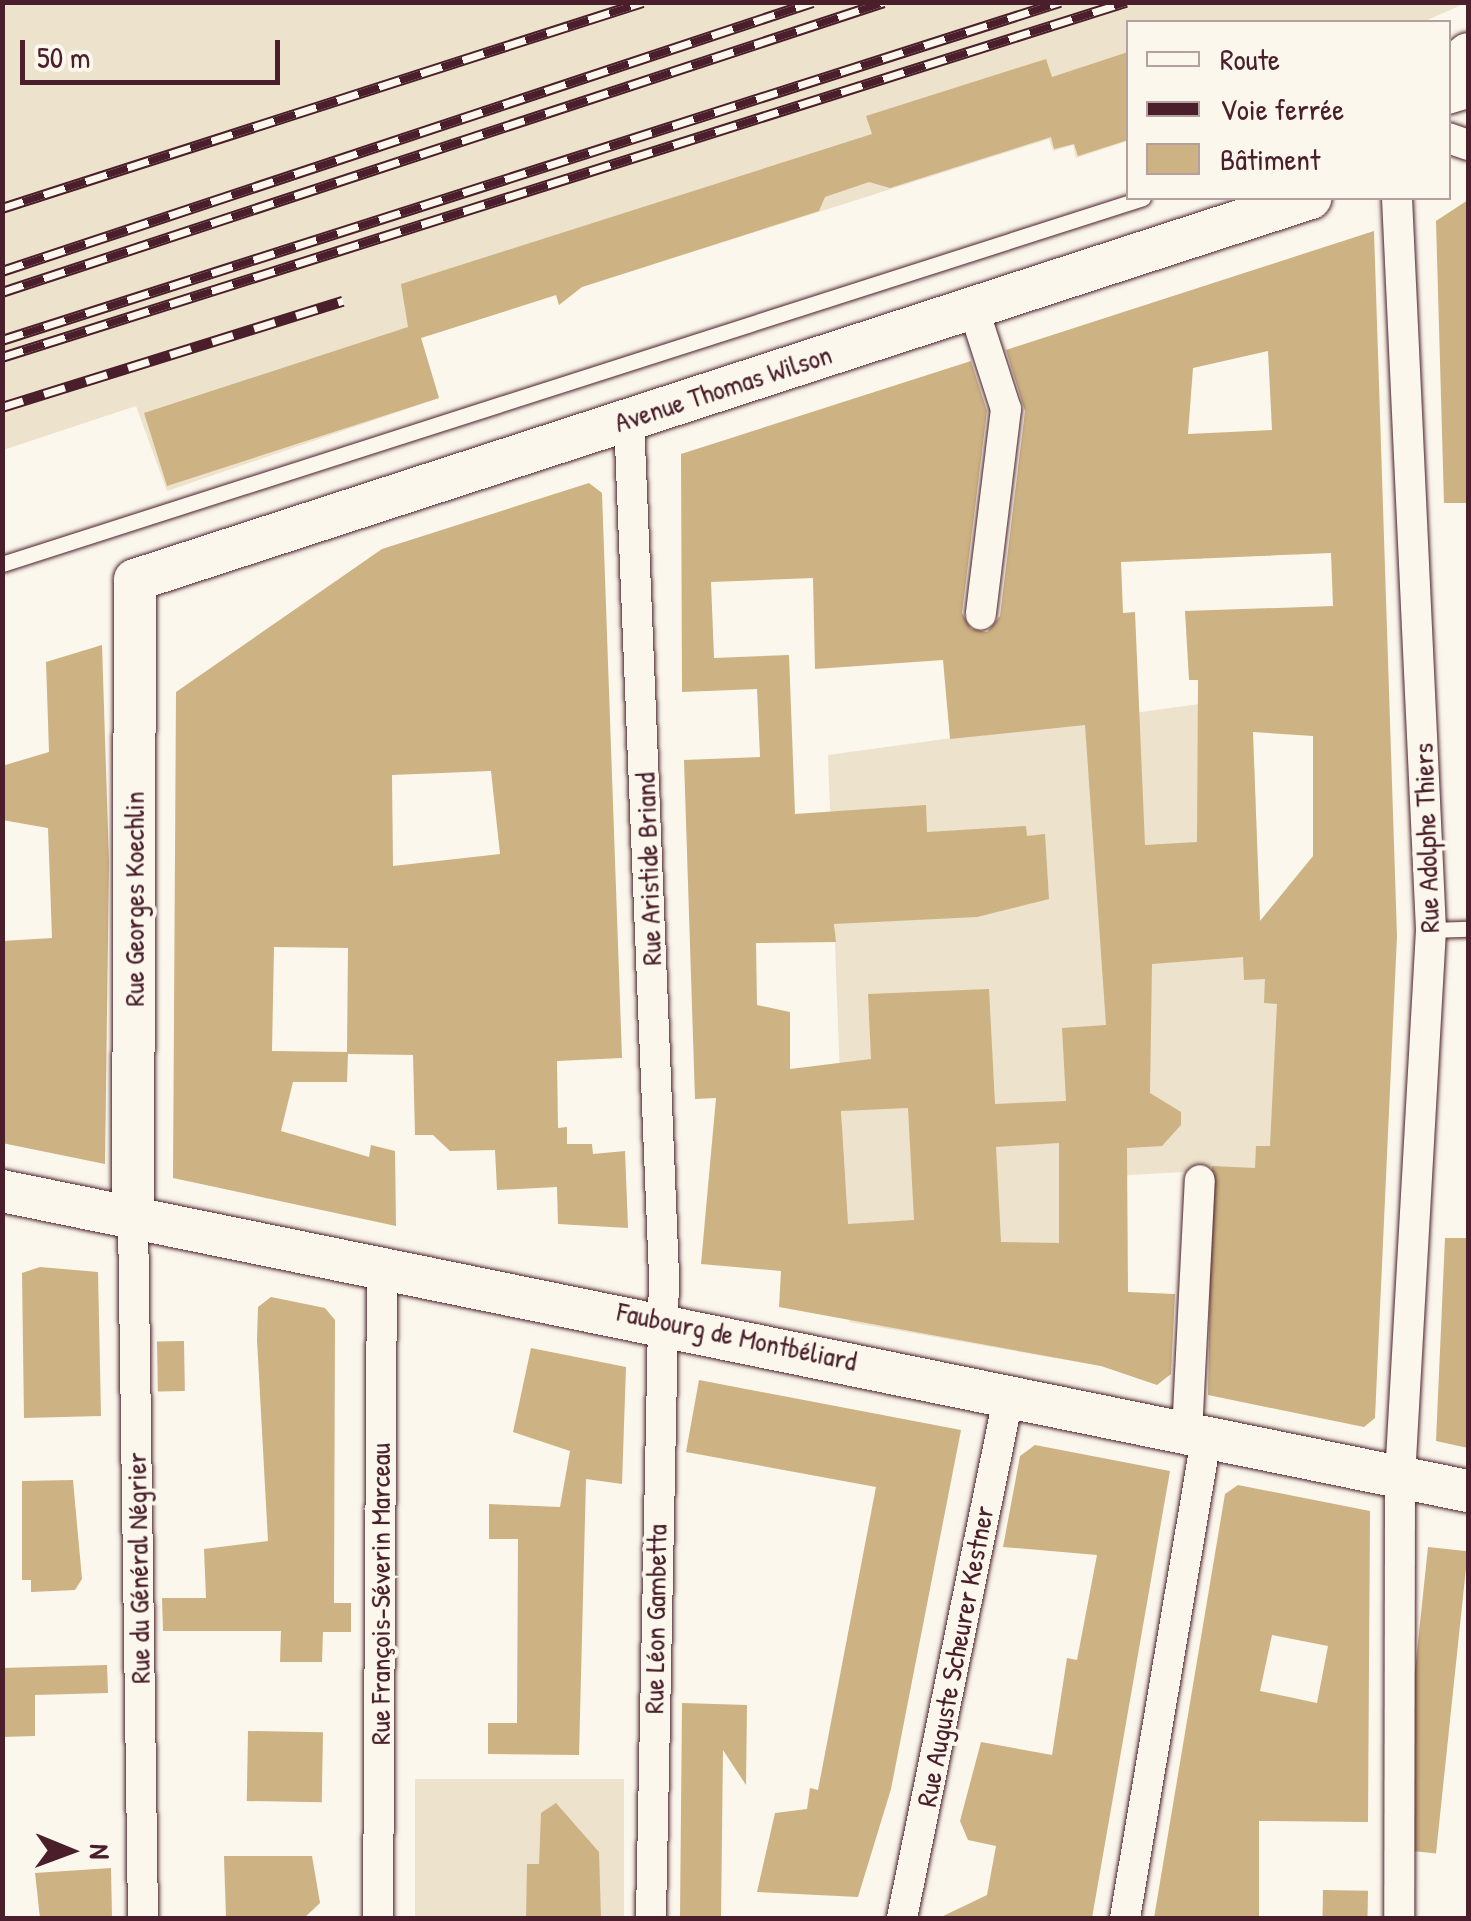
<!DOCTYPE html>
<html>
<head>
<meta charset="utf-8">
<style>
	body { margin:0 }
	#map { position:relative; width:1471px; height:1921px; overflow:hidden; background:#fbf7ec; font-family:"Patrick Hand",sans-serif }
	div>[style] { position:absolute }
	.built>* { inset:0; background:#ede2cc; transform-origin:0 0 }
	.building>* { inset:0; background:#cdb283; transform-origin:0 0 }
	.roads { filter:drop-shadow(0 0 2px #4a1f2b) drop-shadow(0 0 2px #4a1f2b) }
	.lane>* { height:15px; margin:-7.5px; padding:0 7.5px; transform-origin:7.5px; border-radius:7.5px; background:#fbf7ec }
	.street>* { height:30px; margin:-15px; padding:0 15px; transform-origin:15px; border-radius:15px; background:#fbf7ec }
	.secondary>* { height:42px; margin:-21px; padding:0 21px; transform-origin:21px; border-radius:21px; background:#fbf7ec }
	.rail>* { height:11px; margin-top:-5.5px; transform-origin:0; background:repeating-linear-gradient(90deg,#fbf7ec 0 22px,#4a1f2b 0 44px); box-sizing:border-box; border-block:2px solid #4a1f2b }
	span { translate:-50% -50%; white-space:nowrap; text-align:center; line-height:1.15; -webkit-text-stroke:8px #fbf7ec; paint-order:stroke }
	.street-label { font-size:28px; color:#4a1f2b }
	.frame { position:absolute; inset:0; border:5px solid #4a1f2b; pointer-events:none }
	.legend { position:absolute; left:1126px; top:20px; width:325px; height:180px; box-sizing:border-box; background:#fbf7ec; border:2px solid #b4a19f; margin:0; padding:12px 18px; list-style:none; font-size:30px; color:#4a1f2b }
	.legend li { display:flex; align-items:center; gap:20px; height:50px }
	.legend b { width:50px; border:2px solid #b4a19f }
	.north { position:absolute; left:20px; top:1801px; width:100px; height:100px; -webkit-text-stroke:8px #fbf7ec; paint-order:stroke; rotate:91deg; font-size:28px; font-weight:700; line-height:40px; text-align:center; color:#4a1f2b }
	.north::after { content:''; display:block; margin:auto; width:35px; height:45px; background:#4a1f2b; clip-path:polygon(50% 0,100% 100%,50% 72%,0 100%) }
	.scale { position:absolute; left:20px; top:40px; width:260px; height:45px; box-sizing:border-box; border:5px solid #4a1f2b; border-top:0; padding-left:12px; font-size:30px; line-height:35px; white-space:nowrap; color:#4a1f2b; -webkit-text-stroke:8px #fbf7ec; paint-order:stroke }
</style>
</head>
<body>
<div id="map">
	<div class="built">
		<i style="clip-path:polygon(1468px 2px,1423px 22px,1128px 22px,1128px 141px,1076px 158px,1073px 145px,1053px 151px,1049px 139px,421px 338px,439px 398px,167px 491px,136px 406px,3px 450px,2px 3px)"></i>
		<i style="clip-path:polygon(1199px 704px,1254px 764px,1261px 953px,1315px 952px,1308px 1110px,1255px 1168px,1059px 1179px,1100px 1292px,1101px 1366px,849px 1322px,828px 755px)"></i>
		<i style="left:415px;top:1779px;width:209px;height:139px"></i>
	</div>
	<div class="building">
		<i style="clip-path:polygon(1128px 52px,1128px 140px,1078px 156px,1074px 144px,1054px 149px,1051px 137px,890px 188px,869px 182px,825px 197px,819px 211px,582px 287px,559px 305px,556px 295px,421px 338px,439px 398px,167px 486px,144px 413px,408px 327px,401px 284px,872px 134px,866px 116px,1046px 59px,1052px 77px)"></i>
		<i style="clip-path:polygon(1468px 200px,1468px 503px,1444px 503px,1436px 221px)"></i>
		<i style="clip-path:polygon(evenodd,1374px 231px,1397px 936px,1375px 1418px,1364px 1427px,1208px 1395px,1212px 1166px,1255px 1168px,1256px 1146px,1270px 1146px,1277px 1004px,1264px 1003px,1265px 979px,1244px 980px,1243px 957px,1152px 964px,1150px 1093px,1181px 1112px,1181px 1125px,1162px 1146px,1127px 1148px,1128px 1292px,1175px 1294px,1171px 1374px,1157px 1385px,1101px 1366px,779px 1307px,781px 1271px,701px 1264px,716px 1098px,695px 1099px,684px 760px,760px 757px,757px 689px,682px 692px,681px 454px,971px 361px,987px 411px,962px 613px,971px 629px,987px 632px,1000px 616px,1025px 411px,1006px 350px,1374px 231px,1268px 351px,1272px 430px,1188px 434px,1193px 368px,1268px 351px,1374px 231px,1331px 553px,1333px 606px,1185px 611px,1189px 680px,1198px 680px,1197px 842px,1145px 845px,1135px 612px,1123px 613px,1121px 562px,1331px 553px,1374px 231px,813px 578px,815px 669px,943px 660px,950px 739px,1085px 725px,1106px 1025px,1062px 1028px,1066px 1101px,995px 1104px,989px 989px,868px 994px,871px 1059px,790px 1069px,790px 1012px,757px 1005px,756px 943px,836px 942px,834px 924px,977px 917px,1049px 899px,1045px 834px,1027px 836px,1026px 826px,927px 832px,926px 805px,795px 814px,789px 655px,714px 658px,711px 582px,813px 578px,1374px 231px,1253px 732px,1313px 736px,1313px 856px,1260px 921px,1253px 732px,1374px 231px,908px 1108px,914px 1220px,848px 1224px,841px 1111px,908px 1108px,1374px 231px,1059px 1143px,1059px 1243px,1001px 1242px,996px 1147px,1059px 1143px)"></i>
		<i style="clip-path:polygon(evenodd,589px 483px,602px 493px,622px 1058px,557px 1061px,558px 1128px,567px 1127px,567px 1144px,592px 1144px,593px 1154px,625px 1151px,628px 1228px,558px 1224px,557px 1187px,497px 1190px,495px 1150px,450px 1151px,433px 1135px,415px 1135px,413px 1055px,348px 1054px,347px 1082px,293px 1082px,281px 1131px,369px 1157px,371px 1145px,395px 1151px,396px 1226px,173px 1178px,176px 692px,382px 549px,589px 483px,491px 771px,500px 854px,393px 866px,392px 775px,491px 771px,589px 483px,274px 947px,348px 948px,347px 1052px,272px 1051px,274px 947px)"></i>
		<i style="clip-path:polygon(102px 645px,109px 862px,105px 1164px,2px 1143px,2px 941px,52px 938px,48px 828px,2px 820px,2px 766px,49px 752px,46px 662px)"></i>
		<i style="clip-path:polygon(1445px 1238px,1468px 1238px,1468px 1448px,1436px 1441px)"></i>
		<i style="clip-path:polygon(40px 1267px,98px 1272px,101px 1416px,24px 1418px,22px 1273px)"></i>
		<i style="clip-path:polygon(271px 1297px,325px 1308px,335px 1320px,334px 1603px,351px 1603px,351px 1632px,323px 1632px,322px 1662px,280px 1662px,281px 1631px,163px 1631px,162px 1598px,206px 1598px,204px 1549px,268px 1541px,257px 1340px,258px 1307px)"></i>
		<i style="left:184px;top:1341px;width:50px;height:27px;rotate:89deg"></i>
		<i style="clip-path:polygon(531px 1348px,626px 1367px,622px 1484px,586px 1479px,579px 1755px,488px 1754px,488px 1723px,517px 1723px,518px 1539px,489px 1539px,489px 1504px,560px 1507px,570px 1451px,513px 1432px)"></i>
		<i style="clip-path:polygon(699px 1380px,961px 1430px,891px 1789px,858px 1897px,757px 1892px,775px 1813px,807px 1809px,810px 1788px,818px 1790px,876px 1487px,686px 1452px)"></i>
		<i style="clip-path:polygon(1035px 1445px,1170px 1471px,1092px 1918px,939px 1918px,987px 1895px,996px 1846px,968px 1840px,960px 1821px,981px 1742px,1052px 1755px,1067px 1658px,1077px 1660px,1097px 1555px,1003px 1547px,1020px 1456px)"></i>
		<i style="clip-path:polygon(73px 1480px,82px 1579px,75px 1590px,31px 1592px,31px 1580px,22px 1580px,22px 1481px)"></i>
		<i style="clip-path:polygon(evenodd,1238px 1485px,1370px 1511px,1368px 1822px,1259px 1821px,1259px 1918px,1154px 1918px,1225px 1494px,1238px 1485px,1272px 1635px,1328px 1646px,1317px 1703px,1260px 1691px,1272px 1635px)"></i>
		<i style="left:1428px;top:1547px;width:40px;height:304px;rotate:6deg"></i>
		<i style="clip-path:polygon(107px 1665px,108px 1693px,35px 1695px,35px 1736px,2px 1737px,2px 1668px)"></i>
		<i style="clip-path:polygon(682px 1703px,747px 1705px,746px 1785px,723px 1750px,721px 1918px,680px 1918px)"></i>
		<i style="left:248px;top:1731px;width:75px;height:70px;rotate:1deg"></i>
		<i style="clip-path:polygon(556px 1803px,599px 1852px,601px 1918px,526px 1918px,527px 1864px,539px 1864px,541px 1813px)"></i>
		<i style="clip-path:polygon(224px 1856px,312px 1856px,320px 1903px,304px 1918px,226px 1918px)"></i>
		<i style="clip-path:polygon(111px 1868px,112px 1918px,40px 1918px,35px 1873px)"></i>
		<i style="left:1323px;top:1890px;width:45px;height:28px;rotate:1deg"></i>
	</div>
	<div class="roads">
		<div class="lane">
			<i style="left:2px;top:564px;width:1198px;rotate:-17.78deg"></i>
			<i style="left:1431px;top:930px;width:37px;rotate:-2deg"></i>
		</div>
		<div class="street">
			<i style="left:1448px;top:99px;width:21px;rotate:-17deg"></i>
			<i style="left:1448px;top:138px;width:21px;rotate:19deg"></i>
			<i style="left:1397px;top:198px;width:733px;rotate:87.34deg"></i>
			<i style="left:1431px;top:930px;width:549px;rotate:93.24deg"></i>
			<i style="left:1400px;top:1478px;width:440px;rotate:90.1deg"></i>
			<i style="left:973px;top:307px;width:107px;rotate:72.1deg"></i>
			<i style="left:1006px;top:409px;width:207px;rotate:97deg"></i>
			<i style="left:629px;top:419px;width:856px;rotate:87.66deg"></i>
			<i style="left:664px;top:1274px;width:644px;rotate:91.16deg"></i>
			<i style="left:133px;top:1218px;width:700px;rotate:89.18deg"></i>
			<i style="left:1187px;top:1433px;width:253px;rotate:-87.1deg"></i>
			<i style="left:378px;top:1918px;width:649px;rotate:-89.65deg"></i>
			<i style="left:902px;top:1918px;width:535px;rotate:-78.46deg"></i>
			<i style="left:1125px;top:1918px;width:488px;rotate:-80.4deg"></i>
		</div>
		<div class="secondary">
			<i style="left:1448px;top:71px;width:26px;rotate:-40deg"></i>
			<i style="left:2px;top:1191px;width:1496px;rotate:11.57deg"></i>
			<i style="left:133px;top:1218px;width:638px;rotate:-89.82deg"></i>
			<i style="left:135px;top:580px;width:1236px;rotate:-18deg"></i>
		</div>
	</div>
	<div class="rail">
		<i style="left:2px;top:208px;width:673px;rotate:-17.82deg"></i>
		<i style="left:2px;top:271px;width:854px;rotate:-18.35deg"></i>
		<i style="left:2px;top:292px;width:928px;rotate:-18.2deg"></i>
		<i style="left:2px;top:340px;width:1111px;rotate:-17.72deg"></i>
		<i style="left:2px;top:357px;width:1179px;rotate:-17.53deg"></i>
		<i style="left:2px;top:407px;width:357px;rotate:-17.3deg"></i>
	</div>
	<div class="street-label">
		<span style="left:723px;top:388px;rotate:-18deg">Avenue Thomas Wilson</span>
		<span style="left:1426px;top:838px;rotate:-92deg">Rue Adolphe Thiers</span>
		<span style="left:648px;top:869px;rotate:-92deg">Rue Aristide Briand</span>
		<span style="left:134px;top:899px;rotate:-90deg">Rue Georges Koechlin</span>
		<span style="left:737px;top:1336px;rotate:12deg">Faubourg de Montbéliard</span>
		<span style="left:138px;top:1568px;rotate:-91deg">Rue du Général Négrier</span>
		<span style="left:380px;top:1594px;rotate:-90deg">Rue François-Séverin Marceau</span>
		<span style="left:655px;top:1619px;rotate:-89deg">Rue Léon Gambetta</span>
		<span style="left:955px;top:1656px;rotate:-79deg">Rue Auguste Scheurer Kestner</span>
	</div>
	<div class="frame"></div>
	<ul class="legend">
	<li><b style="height:12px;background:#fbf7ec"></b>Route</li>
	<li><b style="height:12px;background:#4a1f2b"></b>Voie ferrée</li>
	<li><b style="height:28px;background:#cdb283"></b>Bâtiment</li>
	</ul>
	<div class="north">N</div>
	<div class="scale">50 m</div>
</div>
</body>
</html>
